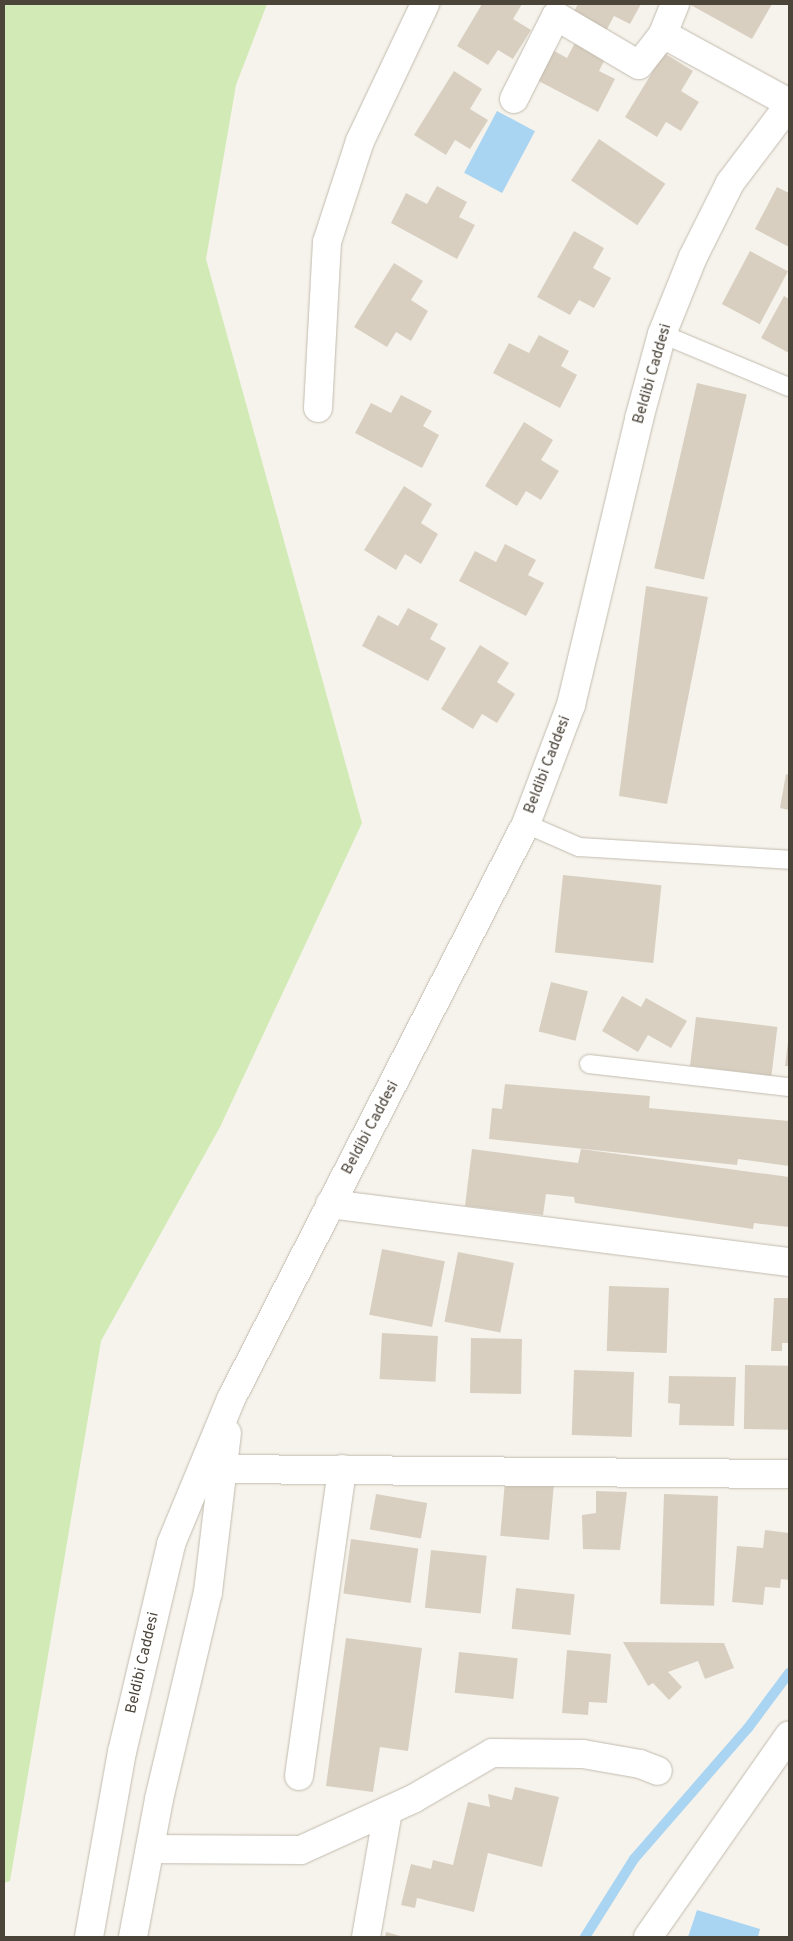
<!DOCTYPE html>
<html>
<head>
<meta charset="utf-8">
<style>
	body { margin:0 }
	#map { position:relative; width:793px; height:1941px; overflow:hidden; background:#f6f3ec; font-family:Overpass,sans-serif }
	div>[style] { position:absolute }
	.green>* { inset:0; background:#d2eab5 }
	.water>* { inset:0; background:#a9d4f2; transform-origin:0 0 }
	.stream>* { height:10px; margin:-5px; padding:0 5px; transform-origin:5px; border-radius:5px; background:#a9d4f2 }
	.building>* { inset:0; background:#d8cfc1; transform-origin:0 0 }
	.roads { filter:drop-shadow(0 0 1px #c2bbae) drop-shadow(0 0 1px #c2bbae) }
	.service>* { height:18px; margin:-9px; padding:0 9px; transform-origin:9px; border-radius:9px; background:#fff }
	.minor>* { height:28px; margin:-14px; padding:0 14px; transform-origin:14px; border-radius:14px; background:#fff }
	.tertiary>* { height:28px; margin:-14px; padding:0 14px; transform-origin:14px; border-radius:14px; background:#fff }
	span { translate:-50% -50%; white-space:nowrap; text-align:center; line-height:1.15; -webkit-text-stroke:4px #fff; paint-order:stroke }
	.street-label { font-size:15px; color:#4b4439 }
	.frame { position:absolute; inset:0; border:5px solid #4b4439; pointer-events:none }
</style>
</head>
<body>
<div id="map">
	<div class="green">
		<i style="clip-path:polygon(4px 4px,267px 4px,236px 85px,206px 259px,362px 823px,220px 1127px,101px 1341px,10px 1881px,4px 1883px)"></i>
	</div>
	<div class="water">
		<i style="left:497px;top:111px;width:43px;height:70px;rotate:28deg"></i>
		<i style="clip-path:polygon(697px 1910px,760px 1929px,758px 1937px,688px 1937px)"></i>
	</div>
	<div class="stream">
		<i style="left:585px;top:1937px;width:92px;rotate:-57.9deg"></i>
		<i style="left:634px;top:1859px;width:174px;rotate:-49deg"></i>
		<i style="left:748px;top:1728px;width:69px;rotate:-53.3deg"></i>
	</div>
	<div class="building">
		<i style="clip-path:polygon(482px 4px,522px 4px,513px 19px,531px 30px,513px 59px,498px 50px,488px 65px,457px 46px)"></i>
		<i style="clip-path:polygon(578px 4px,641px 4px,630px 24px,614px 16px,606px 31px,573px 13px)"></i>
		<i style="clip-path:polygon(689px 4px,772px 4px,752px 39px)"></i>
		<i style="clip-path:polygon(577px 39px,607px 55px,599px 71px,615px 79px,598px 112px,531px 77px,547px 47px,567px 58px)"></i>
		<i style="clip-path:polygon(664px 53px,693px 71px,681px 91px,699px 102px,681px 131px,666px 122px,657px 137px,625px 117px)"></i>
		<i style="clip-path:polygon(454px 71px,482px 89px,470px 109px,488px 120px,470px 149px,455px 140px,446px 155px,414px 135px)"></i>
		<i style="left:599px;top:139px;width:80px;height:50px;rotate:34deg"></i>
		<i style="clip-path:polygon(437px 186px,467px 202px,459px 217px,475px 225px,457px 259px,391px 223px,406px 193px,427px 204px)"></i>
		<i style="clip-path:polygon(777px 187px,789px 193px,789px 247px,755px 229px)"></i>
		<i style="clip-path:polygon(574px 231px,604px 248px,593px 268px,611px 278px,594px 308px,579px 300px,570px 315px,537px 297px)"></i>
		<i style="left:750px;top:251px;width:43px;height:60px;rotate:28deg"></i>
		<i style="clip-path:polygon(394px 263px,423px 281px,411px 300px,428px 311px,411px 341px,396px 332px,387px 347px,354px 327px)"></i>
		<i style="clip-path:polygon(784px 296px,789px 299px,789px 353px,761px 338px)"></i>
		<i style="clip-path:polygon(539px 335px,569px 351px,561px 366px,577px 375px,560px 408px,493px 373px,509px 343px,529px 353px)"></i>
		<i style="left:697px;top:383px;width:51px;height:190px;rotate:13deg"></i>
		<i style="clip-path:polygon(401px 395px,432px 411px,423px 426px,439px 435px,422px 468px,355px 433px,371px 403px,391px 413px)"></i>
		<i style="clip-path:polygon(524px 422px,553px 440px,541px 460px,559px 471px,541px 500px,526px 491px,517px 506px,485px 486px)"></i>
		<i style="clip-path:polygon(404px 486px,432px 504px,421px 523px,438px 534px,421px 564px,405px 554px,396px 570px,364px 550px)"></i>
		<i style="clip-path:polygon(505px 544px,536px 560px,528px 575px,544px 583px,526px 616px,459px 581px,475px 551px,496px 562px)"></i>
		<i style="clip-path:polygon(646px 586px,708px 597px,667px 804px,619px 796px)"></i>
		<i style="clip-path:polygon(408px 608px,438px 624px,430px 639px,446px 648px,428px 681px,362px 646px,378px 615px,398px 626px)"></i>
		<i style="clip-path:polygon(480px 645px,509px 663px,497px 682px,515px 694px,497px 723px,482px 714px,473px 729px,441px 709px)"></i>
		<i style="clip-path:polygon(786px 774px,789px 775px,789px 810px,780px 808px)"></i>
		<i style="left:563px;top:875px;width:99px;height:78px;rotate:6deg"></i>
		<i style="left:551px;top:982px;width:38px;height:51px;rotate:14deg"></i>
		<i style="clip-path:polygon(622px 996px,641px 1007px,646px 998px,687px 1021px,671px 1048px,648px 1035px,638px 1052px,602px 1031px)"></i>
		<i style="left:696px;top:1017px;width:82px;height:49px;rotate:7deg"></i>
		<i style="clip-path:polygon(788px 1042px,789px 1042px,789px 1066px,785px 1066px)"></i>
		<i style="clip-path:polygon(505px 1084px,650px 1096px,649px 1108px,789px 1121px,789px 1166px,738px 1159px,737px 1165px,489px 1139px,492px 1108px,502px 1109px)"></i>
		<i style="clip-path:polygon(472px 1149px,578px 1163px,581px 1149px,789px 1177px,789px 1227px,754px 1223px,753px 1229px,575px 1203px,574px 1197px,546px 1194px,543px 1215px,465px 1206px)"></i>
		<i style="left:382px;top:1249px;width:64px;height:67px;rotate:11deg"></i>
		<i style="left:458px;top:1252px;width:57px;height:71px;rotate:11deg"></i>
		<i style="left:609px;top:1286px;width:60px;height:65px;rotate:2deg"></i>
		<i style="clip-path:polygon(774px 1298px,789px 1298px,789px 1343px,782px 1343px,782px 1351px,771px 1351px)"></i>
		<i style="left:382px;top:1333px;width:56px;height:46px;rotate:3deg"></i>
		<i style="left:471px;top:1338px;width:51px;height:55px;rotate:1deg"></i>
		<i style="left:745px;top:1365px;width:44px;height:64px;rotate:1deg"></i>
		<i style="left:574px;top:1370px;width:60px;height:65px;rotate:2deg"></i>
		<i style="clip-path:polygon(669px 1376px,736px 1377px,734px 1426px,679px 1425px,680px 1404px,668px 1403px)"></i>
		<i style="left:505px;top:1481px;width:49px;height:55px;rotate:5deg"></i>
		<i style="clip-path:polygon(596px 1491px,627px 1492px,620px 1550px,583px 1549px,582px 1515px,596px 1513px)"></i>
		<i style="left:376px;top:1494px;width:52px;height:36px;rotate:10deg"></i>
		<i style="left:664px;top:1494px;width:54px;height:110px;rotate:2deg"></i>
		<i style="clip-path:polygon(765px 1530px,789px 1533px,789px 1580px,781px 1579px,780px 1588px,765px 1587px,763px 1605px,732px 1602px,737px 1546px,763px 1548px)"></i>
		<i style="left:351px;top:1539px;width:68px;height:55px;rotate:8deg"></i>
		<i style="left:431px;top:1550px;width:56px;height:58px;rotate:6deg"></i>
		<i style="left:516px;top:1588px;width:59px;height:41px;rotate:6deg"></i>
		<i style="clip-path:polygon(346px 1638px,422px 1648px,408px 1751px,380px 1747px,373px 1792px,326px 1786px)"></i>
		<i style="clip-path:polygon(623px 1642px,724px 1643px,734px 1668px,705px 1679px,698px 1661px,668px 1672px,682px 1687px,669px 1700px,653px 1683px,648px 1686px)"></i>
		<i style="clip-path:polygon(567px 1650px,611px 1654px,607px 1703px,589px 1702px,588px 1715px,562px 1713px)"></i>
		<i style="left:459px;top:1652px;width:59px;height:41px;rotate:6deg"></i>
		<i style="clip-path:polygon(515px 1787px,559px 1797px,542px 1867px,488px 1853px,474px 1912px,417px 1898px,415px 1908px,401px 1905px,411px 1864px,431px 1869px,433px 1860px,453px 1865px,468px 1802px,490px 1807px,488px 1794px,512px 1800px)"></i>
		<i style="clip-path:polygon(386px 1932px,404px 1937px,385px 1937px)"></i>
	</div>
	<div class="roads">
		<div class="service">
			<i style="left:662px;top:334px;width:138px;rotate:22.7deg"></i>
			<i style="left:526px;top:824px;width:58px;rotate:23.5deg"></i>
			<i style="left:579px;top:847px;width:210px;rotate:3.5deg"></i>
			<i style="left:589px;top:1064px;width:201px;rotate:6.6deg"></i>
		</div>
		<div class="minor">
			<i style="left:675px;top:4px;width:32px;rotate:112deg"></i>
			<i style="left:663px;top:34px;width:144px;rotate:28.7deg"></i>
			<i style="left:514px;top:99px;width:93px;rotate:-63.2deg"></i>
			<i style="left:556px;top:16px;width:96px;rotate:30.6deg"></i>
			<i style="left:639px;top:65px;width:39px;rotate:-52deg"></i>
			<i style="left:318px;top:408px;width:166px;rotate:-86.9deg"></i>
			<i style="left:327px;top:242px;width:106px;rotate:-71.9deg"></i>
			<i style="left:360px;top:141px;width:152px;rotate:-64.6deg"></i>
			<i style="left:330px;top:1204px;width:463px;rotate:7.2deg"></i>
			<i style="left:223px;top:1469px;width:566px;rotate:0.51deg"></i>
			<i style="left:299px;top:1776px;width:310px;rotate:-82deg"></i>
			<i style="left:150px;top:1849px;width:151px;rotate:0.4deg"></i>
			<i style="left:301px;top:1850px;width:123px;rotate:-24.5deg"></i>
			<i style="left:413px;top:1799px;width:91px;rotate:-30.2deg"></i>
			<i style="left:492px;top:1753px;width:91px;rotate:0.6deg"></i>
			<i style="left:583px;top:1754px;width:58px;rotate:10deg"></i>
			<i style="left:640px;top:1764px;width:19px;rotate:21deg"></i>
			<i style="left:366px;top:1937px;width:128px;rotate:-80.1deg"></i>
			<i style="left:648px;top:1937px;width:246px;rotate:-55deg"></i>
		</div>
		<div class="tertiary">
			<i style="left:89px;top:1937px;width:188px;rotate:-79.9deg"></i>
			<i style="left:122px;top:1752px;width:214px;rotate:-76.7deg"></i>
			<i style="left:171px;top:1544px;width:157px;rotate:-67.5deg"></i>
			<i style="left:231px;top:1399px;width:646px;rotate:-62.84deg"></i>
			<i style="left:526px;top:824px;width:127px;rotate:-69.3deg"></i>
			<i style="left:571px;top:705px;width:294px;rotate:-76.6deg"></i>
			<i style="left:639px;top:419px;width:88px;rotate:-74.9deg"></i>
			<i style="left:662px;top:334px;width:83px;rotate:-68.1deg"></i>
			<i style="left:693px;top:257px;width:83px;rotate:-63.4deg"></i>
			<i style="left:730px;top:183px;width:98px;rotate:-52.9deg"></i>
			<i style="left:133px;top:1937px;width:140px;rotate:-79.3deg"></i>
			<i style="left:159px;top:1799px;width:213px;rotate:-76.7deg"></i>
			<i style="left:208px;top:1592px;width:160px;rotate:-83.2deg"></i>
		</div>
	</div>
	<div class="street-label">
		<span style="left:653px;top:374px;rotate:-74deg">Beldibi Caddesi</span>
		<span style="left:548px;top:765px;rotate:-69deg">Beldibi Caddesi</span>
		<span style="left:371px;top:1128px;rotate:-62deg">Beldibi Caddesi</span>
		<span style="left:143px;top:1663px;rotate:-77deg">Beldibi Caddesi</span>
	</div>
	<div class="frame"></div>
</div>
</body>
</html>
